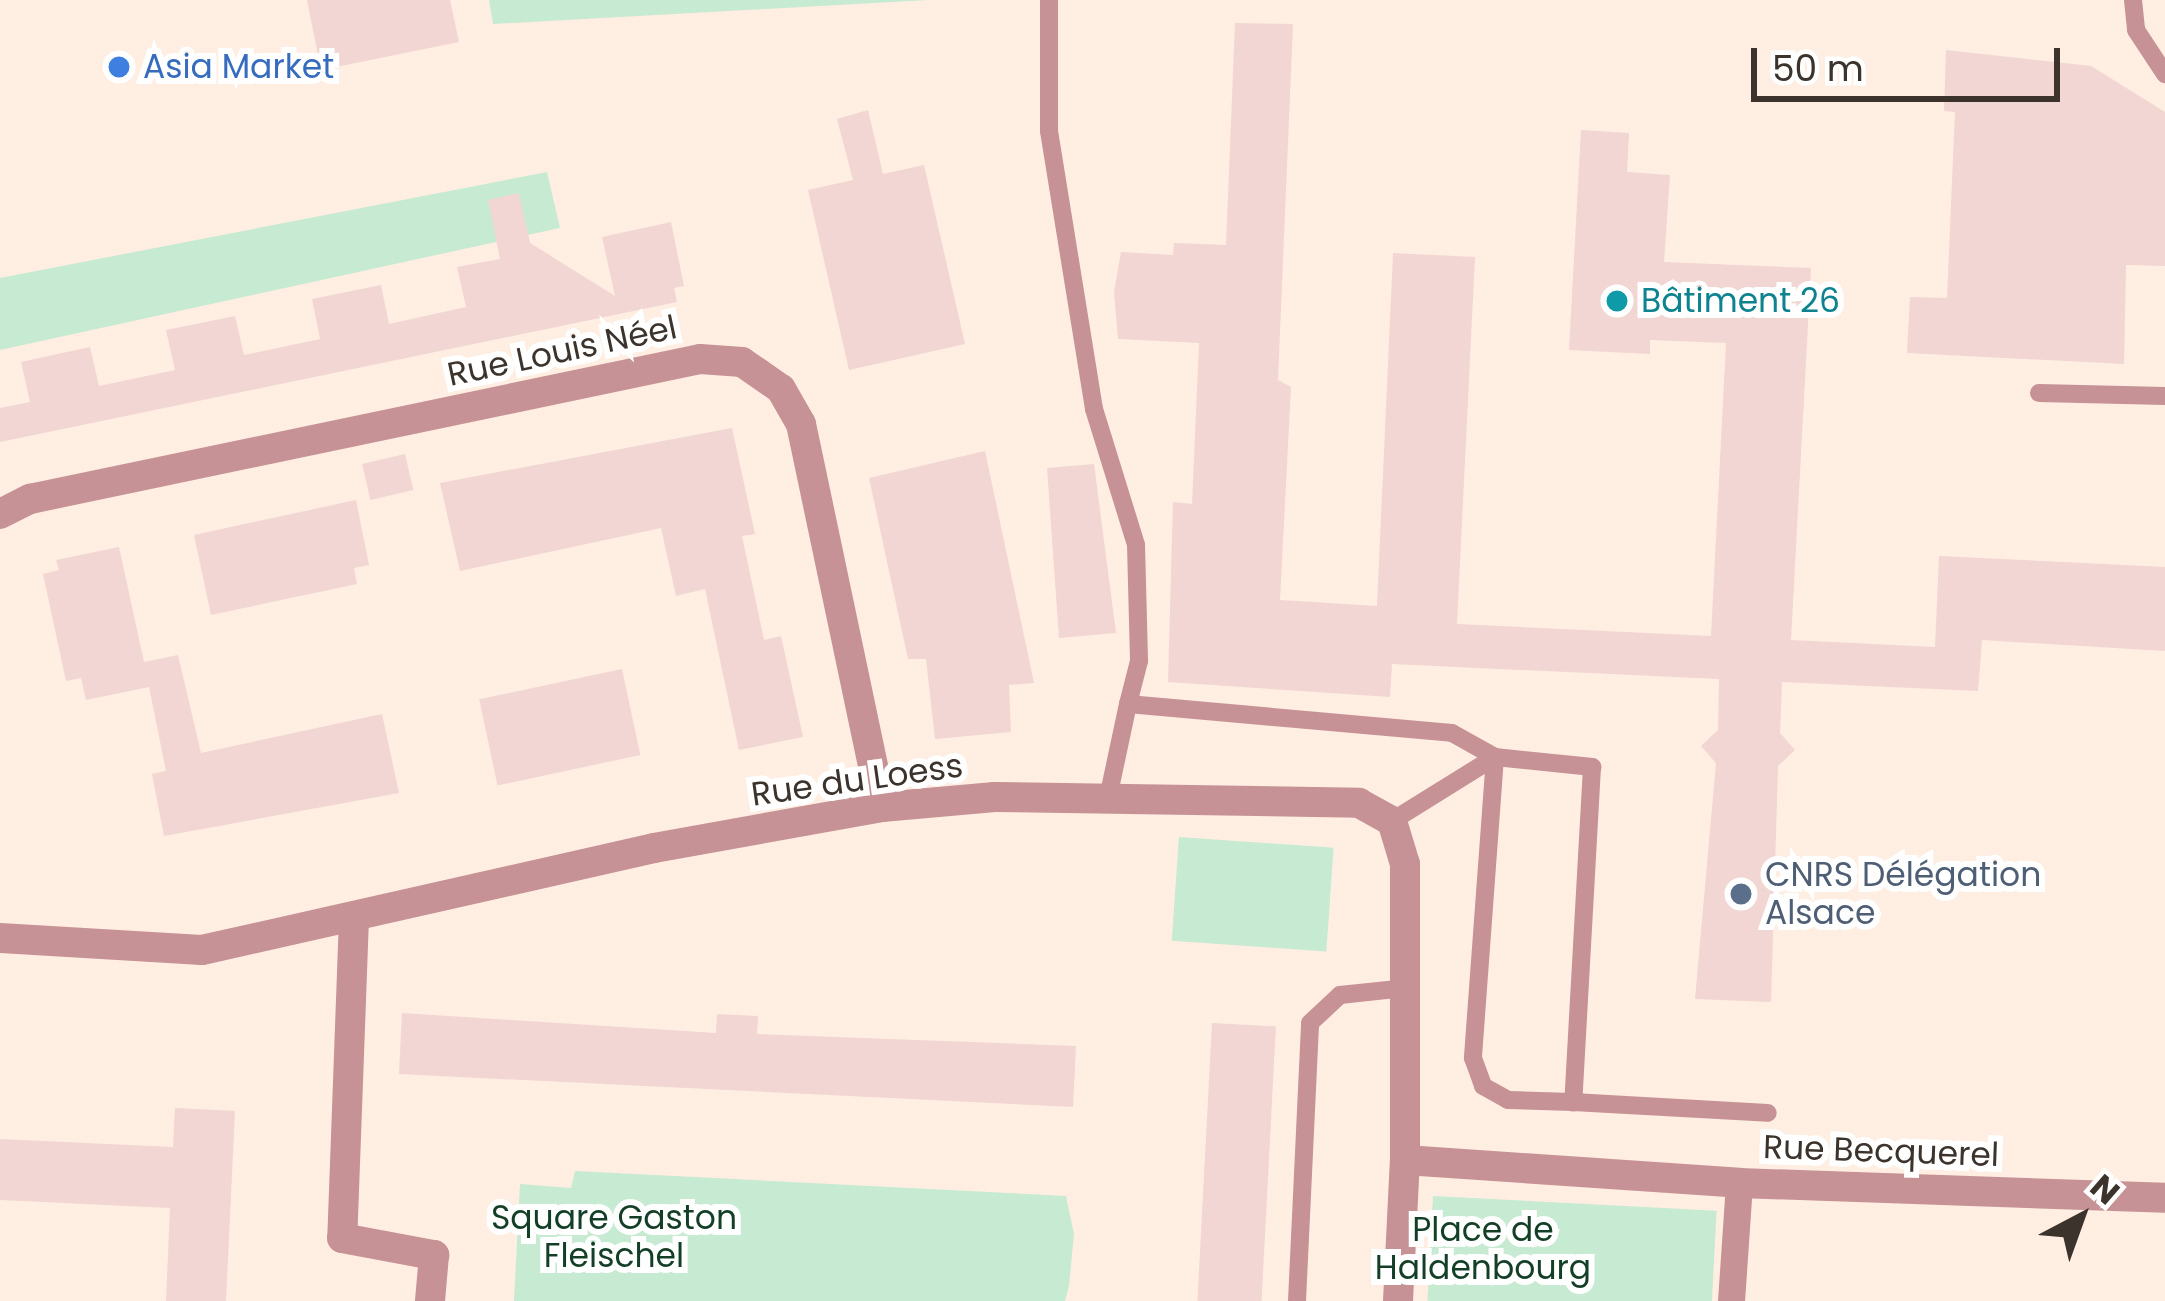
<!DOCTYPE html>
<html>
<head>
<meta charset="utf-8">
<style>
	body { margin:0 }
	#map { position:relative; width:2165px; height:1301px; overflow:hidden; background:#ffeee1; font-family:Poppins,sans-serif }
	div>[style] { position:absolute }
	.green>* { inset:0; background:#c7ead2; transform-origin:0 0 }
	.building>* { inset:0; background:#f2d6d3; transform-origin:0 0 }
	.service>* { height:18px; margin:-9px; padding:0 9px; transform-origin:9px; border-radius:9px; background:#c69296 }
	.pedestrian>* { height:27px; margin:-13.5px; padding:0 13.5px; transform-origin:13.5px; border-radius:13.5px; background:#c69296 }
	.minor>* { height:30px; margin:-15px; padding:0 15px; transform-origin:15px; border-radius:15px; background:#c69296 }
	.dots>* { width:33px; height:33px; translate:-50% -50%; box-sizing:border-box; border:6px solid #fff; border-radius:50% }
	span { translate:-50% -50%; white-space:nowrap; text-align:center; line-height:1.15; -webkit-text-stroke:12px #fff; paint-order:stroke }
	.shop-label { font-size:33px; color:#366cbe }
	.left { translate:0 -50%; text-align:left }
	.culture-label { font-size:33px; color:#0d838f }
	.street-label { font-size:33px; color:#3b332c }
	.service-label { font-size:33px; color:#4e5e75 }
	.park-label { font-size:33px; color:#143f27 }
	.north { position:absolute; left:2021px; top:1157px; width:120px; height:120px; -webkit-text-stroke:9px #fff; paint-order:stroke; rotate:41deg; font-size:33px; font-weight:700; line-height:48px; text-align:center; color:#3b332c }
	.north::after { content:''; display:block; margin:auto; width:42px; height:54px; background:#3b332c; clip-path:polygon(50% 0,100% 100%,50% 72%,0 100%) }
	.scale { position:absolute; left:1751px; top:48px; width:309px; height:54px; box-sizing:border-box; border:6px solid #3b332c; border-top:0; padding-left:15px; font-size:36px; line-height:42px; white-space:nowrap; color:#3b332c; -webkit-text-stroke:9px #fff; paint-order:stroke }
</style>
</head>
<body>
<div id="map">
	<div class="green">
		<i style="clip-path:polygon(489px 0,928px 0,493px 24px)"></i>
		<i style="clip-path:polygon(547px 172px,560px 228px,0 350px,0 278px)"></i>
		<i style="left:1179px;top:837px;width:155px;height:104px;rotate:4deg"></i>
		<i style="clip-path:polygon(575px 1171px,1066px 1196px,1074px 1234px,1069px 1286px,1065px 1301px,514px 1301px,520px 1184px,571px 1188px)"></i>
		<i style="left:1433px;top:1196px;width:284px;height:105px;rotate:3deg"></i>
	</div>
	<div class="building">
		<i style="clip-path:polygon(307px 0,450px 0,459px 42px,321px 70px)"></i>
		<i style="clip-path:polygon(1235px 23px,1293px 24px,1278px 380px,1291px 387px,1280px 600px,1377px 606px,1393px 253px,1475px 257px,1457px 624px,1711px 636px,1726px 343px,1650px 340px,1650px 354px,1569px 350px,1581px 130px,1629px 133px,1627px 172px,1670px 175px,1664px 262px,1811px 268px,1791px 640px,1935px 647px,1939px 556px,2165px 567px,2165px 651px,1982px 640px,1978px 691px,1782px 682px,1780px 733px,1795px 750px,1778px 766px,1771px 1002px,1695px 999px,1716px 763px,1701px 746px,1718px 730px,1719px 679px,1392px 664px,1390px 697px,1168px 682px,1173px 502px,1192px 504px,1199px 343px,1118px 339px,1114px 292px,1121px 252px,1173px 255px,1174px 243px,1226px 245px)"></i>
		<i style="clip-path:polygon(1946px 50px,2091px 66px,2165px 112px,2165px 266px,2126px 265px,2124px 364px,1907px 353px,1910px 297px,1947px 298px,1955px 112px,1944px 111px)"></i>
		<i style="clip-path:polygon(868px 110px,883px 174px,924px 165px,965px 344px,849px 370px,808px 190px,853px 180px,837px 119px)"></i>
		<i style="clip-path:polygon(519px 193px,530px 243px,615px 296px,602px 237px,671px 222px,684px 286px,674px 288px,677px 302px,0 442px,0 408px,30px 402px,21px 362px,90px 347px,99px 386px,175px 370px,166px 330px,235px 316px,244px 355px,320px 339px,312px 299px,381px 285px,389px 324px,466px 307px,457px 267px,500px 259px,488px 200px)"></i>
		<i style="clip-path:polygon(732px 428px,755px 534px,742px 536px,764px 640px,781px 636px,803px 737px,739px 750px,705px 589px,676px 596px,661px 528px,460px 571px,440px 483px)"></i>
		<i style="clip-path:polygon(985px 451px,1034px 683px,1009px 685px,1011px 732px,935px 739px,926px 659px,908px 659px,869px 478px)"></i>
		<i style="left:405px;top:454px;width:37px;height:44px;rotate:77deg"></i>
		<i style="clip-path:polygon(1094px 464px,1116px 633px,1059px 638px,1047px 468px)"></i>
		<i style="clip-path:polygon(356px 500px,369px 565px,354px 568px,357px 584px,211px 615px,194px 535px)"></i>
		<i style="clip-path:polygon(119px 547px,144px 662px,178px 655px,201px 753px,382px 714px,399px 793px,164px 836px,152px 774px,166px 771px,164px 761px,149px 687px,86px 700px,81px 678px,66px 681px,43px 574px,59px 570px,56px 560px)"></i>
		<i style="left:622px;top:669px;width:88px;height:146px;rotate:78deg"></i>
		<i style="clip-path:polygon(402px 1013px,716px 1033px,717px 1014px,758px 1016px,757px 1034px,1076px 1046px,1073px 1107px,399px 1074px)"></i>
		<i style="left:1212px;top:1023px;width:64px;height:279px;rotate:3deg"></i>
		<i style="clip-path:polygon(175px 1108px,235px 1111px,226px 1301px,166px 1301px,170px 1208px,0 1200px,0 1139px,173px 1147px)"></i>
	</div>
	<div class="service">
		<i style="left:1049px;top:0;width:131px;rotate:90deg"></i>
		<i style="left:1049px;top:131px;width:282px;rotate:80.8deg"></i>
		<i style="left:1094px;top:409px;width:142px;rotate:72.8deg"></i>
		<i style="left:1136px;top:545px;width:116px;rotate:88.5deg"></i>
		<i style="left:1139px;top:661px;width:44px;rotate:104.3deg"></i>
		<i style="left:1128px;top:704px;width:325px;rotate:5.1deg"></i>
		<i style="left:1452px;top:733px;width:49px;rotate:29.2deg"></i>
		<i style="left:1495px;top:757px;width:302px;rotate:94.2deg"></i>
		<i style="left:1473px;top:1058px;width:30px;rotate:70deg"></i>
		<i style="left:1483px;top:1086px;width:29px;rotate:29deg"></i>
		<i style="left:1508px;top:1100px;width:65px;rotate:1.8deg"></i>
		<i style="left:2133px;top:0;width:30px;rotate:84deg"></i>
		<i style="left:2136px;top:30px;width:53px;rotate:56.6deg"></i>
		<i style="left:2039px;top:393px;width:126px;rotate:1.4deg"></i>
		<i style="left:1108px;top:798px;width:96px;rotate:-78deg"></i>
		<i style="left:1392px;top:821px;width:121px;rotate:-31.9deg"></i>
		<i style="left:1495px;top:757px;width:98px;rotate:5.9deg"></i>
		<i style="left:1592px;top:767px;width:336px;rotate:93.2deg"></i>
		<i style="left:1573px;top:1102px;width:195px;rotate:3.2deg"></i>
		<i style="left:1297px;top:1301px;width:278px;rotate:-87.3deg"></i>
		<i style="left:1310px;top:1023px;width:41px;rotate:-43deg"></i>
		<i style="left:1340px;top:995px;width:65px;rotate:-6.1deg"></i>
	</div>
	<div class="pedestrian">
		<i style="left:1731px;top:1301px;width:118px;rotate:-86.1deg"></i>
	</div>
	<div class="minor">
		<i style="left:0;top:514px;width:34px;rotate:-27deg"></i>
		<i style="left:30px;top:499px;width:684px;rotate:-11.8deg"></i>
		<i style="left:700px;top:359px;width:42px;rotate:4.1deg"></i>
		<i style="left:742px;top:362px;width:47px;rotate:34.7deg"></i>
		<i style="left:781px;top:389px;width:40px;rotate:60.3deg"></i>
		<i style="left:801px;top:424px;width:391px;rotate:78.1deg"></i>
		<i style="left:354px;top:918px;width:320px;rotate:92.1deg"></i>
		<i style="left:342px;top:1238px;width:94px;rotate:10.5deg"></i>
		<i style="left:434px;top:1255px;width:46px;rotate:95deg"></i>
		<i style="left:0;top:938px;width:202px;rotate:3.4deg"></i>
		<i style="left:202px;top:950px;width:463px;rotate:-12.7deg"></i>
		<i style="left:654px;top:848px;width:232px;rotate:-10.2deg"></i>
		<i style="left:882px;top:807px;width:113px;rotate:-5.1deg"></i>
		<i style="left:995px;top:797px;width:364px;rotate:0.9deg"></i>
		<i style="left:1359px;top:803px;width:38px;rotate:29deg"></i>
		<i style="left:1392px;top:821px;width:45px;rotate:73.2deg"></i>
		<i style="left:1405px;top:864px;width:296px;rotate:90deg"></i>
		<i style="left:1398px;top:1301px;width:141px;rotate:-87.2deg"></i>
		<i style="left:1405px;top:1160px;width:335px;rotate:3.9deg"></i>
		<i style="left:1739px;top:1183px;width:426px;rotate:2deg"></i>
	</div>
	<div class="dots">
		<i style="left:119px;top:67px;background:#3f7fe0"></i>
		<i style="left:1617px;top:301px;background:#0f9aa8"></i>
		<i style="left:1741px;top:894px;background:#5c6f8a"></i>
	</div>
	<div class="shop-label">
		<span class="left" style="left:143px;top:67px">Asia Market</span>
	</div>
	<div class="culture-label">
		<span class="left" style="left:1641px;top:301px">Bâtiment 26</span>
	</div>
	<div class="street-label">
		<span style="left:562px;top:351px;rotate:-12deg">Rue Louis Néel</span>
		<span style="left:857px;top:780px;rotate:-8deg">Rue du Loess</span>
		<span style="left:1881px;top:1151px;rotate:2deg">Rue Becquerel</span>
	</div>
	<div class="service-label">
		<span class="left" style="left:1765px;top:894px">CNRS Délégation<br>Alsace</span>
	</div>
	<div class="park-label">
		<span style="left:614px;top:1237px">Square Gaston<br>Fleischel</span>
		<span style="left:1483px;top:1249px">Place de<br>Haldenbourg</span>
	</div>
	<div class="north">N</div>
	<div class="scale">50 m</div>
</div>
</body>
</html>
